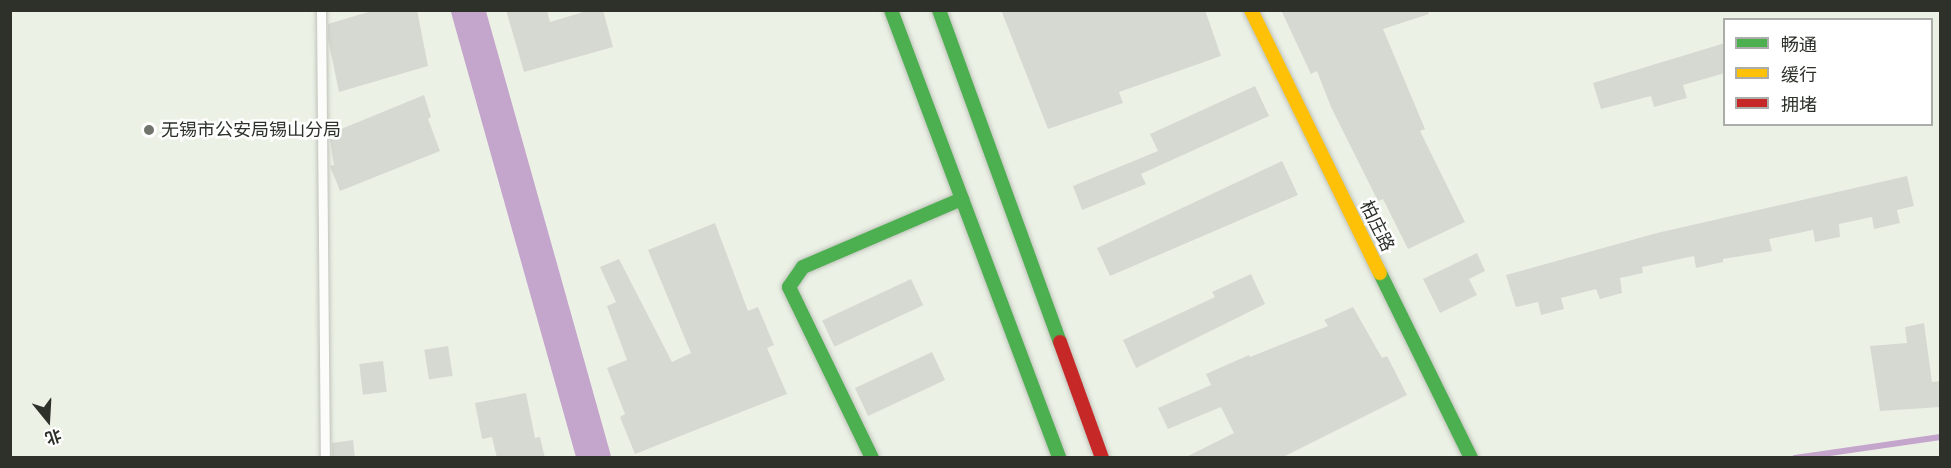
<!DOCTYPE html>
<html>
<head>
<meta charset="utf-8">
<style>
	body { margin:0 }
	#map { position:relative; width:1951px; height:468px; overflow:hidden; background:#ecf1e6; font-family:"Archivo Narrow","Noto Sans SC",sans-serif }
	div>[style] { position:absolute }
	.stream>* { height:6px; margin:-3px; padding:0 3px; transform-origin:3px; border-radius:3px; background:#c4a5cb }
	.river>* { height:34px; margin:-17px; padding:0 17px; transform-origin:17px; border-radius:17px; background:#c4a5cb }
	.building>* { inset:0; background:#d6d9d1; transform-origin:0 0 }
	.roads { filter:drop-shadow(0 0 2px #bec2b9) drop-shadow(0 0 2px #bec2b9) }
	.lane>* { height:9px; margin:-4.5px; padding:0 4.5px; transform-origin:4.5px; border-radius:4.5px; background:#fcfdfb }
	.fast>* { height:14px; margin:-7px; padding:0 7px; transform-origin:7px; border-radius:7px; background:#4caf50 }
	.slow>* { height:14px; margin:-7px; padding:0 7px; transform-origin:7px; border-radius:7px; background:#ffc107 }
	.jam>* { height:14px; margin:-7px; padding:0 7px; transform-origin:7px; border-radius:7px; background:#c62828 }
	.dots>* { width:16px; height:16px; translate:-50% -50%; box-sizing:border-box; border:3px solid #fff; border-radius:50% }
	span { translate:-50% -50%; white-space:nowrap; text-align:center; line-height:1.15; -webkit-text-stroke:5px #fff; paint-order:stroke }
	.poi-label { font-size:18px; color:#2d3129 }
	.left { translate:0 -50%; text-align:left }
	.street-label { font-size:18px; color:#2d3129 }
	.frame { position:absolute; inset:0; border:12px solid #2d3129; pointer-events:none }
	.legend { position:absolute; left:1723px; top:18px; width:210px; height:108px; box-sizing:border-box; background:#fff; border:2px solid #abada9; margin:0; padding:8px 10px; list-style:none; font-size:18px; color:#2d3129 }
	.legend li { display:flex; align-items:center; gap:12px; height:30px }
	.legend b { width:30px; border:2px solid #abada9 }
	.north { position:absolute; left:18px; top:390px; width:60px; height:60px; -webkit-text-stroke:4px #fff; paint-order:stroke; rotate:162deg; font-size:16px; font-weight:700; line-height:24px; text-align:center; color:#2d3129 }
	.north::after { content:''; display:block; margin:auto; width:21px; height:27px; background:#2d3129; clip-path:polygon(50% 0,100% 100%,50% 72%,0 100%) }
</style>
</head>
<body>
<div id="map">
	<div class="stream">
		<i style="left:1795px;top:458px;width:147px;rotate:-8.2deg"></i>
	</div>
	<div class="river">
		<i style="left:468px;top:10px;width:465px;rotate:74.3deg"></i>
	</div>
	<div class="building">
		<i style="clip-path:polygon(375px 10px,417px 10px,428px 66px,339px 92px,328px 39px,328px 24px)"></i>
		<i style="clip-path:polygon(506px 10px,547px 10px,550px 22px,590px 10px,603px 10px,613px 47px,524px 72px)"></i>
		<i style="clip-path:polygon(1001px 10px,1205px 10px,1221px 56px,1119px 92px,1123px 103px,1048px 129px)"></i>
		<i style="clip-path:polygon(1281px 10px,1428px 10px,1429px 14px,1383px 29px,1425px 129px,1420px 131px,1465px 222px,1408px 249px,1383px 199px,1378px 201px,1331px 107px,1317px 71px,1311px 74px)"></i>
		<i style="clip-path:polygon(1725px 43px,1725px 73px,1683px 85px,1687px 98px,1654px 107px,1651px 96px,1601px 109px,1593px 83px)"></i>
		<i style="clip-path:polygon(1255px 86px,1269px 116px,1141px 174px,1146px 184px,1082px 210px,1073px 186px,1158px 151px,1150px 134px)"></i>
		<i style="clip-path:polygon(424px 95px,431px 117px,428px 119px,440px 151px,340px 191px,330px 166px,334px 165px,329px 134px)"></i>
		<i style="clip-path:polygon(1282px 161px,1298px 195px,1110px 276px,1097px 248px)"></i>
		<i style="clip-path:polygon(1907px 176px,1914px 206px,1897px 210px,1900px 223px,1874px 229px,1872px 217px,1839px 224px,1840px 237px,1815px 242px,1813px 230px,1769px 239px,1772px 251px,1723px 259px,1723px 262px,1696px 268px,1694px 256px,1642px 267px,1643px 273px,1620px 278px,1622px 293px,1600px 299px,1596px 289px,1561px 298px,1564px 309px,1541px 315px,1538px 302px,1516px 307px,1506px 275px,1657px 233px)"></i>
		<i style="clip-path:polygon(715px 223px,748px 311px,758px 307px,774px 345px,767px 348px,787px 394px,635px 454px,620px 417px,625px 414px,607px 368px,627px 360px,607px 306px,616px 302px,600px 267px,619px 259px,672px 362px,691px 353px,648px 250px)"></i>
		<i style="clip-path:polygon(1477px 253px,1485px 271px,1469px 279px,1477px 295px,1440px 313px,1423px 279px)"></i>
		<i style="clip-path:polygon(1251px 274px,1265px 304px,1136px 368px,1123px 340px,1215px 297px,1212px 292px)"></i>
		<i style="left:911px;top:279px;width:29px;height:98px;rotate:65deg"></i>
		<i style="clip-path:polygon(1353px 307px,1382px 358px,1387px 356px,1407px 395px,1281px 458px,1184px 458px,1234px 433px,1221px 407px,1168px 429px,1158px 408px,1211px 385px,1206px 374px,1249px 355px,1250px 357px,1328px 326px,1324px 320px)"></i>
		<i style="clip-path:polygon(1924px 323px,1932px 382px,1941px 381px,1941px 407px,1880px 411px,1870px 346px,1907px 343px,1905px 327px)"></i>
		<i style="left:448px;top:346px;width:30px;height:24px;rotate:81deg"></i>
		<i style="left:932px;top:352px;width:31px;height:85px;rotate:65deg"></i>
		<i style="left:383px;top:361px;width:31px;height:24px;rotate:83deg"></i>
		<i style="clip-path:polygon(526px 393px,535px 438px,540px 437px,545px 458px,497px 458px,492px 437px,482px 439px,475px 403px)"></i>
		<i style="clip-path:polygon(353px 440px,355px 458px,332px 458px,332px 443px)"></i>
	</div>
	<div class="roads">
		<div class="lane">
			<i style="left:321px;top:10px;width:448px;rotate:89.5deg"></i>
		</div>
		<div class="fast">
			<i style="left:891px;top:10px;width:478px;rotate:69.4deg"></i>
			<i style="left:939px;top:10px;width:353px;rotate:70deg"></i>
			<i style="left:1380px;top:273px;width:206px;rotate:63.8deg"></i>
			<i style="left:872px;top:458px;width:190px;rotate:-115.9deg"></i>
			<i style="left:789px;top:287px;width:24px;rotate:-55deg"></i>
			<i style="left:803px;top:267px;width:173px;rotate:-23.2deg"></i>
		</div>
		<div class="slow">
			<i style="left:1251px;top:10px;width:293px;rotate:63.9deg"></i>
		</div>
		<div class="jam">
			<i style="left:1060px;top:342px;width:123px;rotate:70.1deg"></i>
		</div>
	</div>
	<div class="dots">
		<i style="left:149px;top:130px;background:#70746b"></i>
	</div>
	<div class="poi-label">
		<span class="left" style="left:161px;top:130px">无锡市公安局锡山分局</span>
	</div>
	<div class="street-label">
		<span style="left:1377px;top:226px;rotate:64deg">柏庄路</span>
	</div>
	<div class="frame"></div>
	<ul class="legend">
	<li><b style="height:8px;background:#4caf50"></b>畅通</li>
	<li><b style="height:8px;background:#ffc107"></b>缓行</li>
	<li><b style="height:8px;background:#c62828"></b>拥堵</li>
	</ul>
	<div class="north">北</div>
</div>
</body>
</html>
